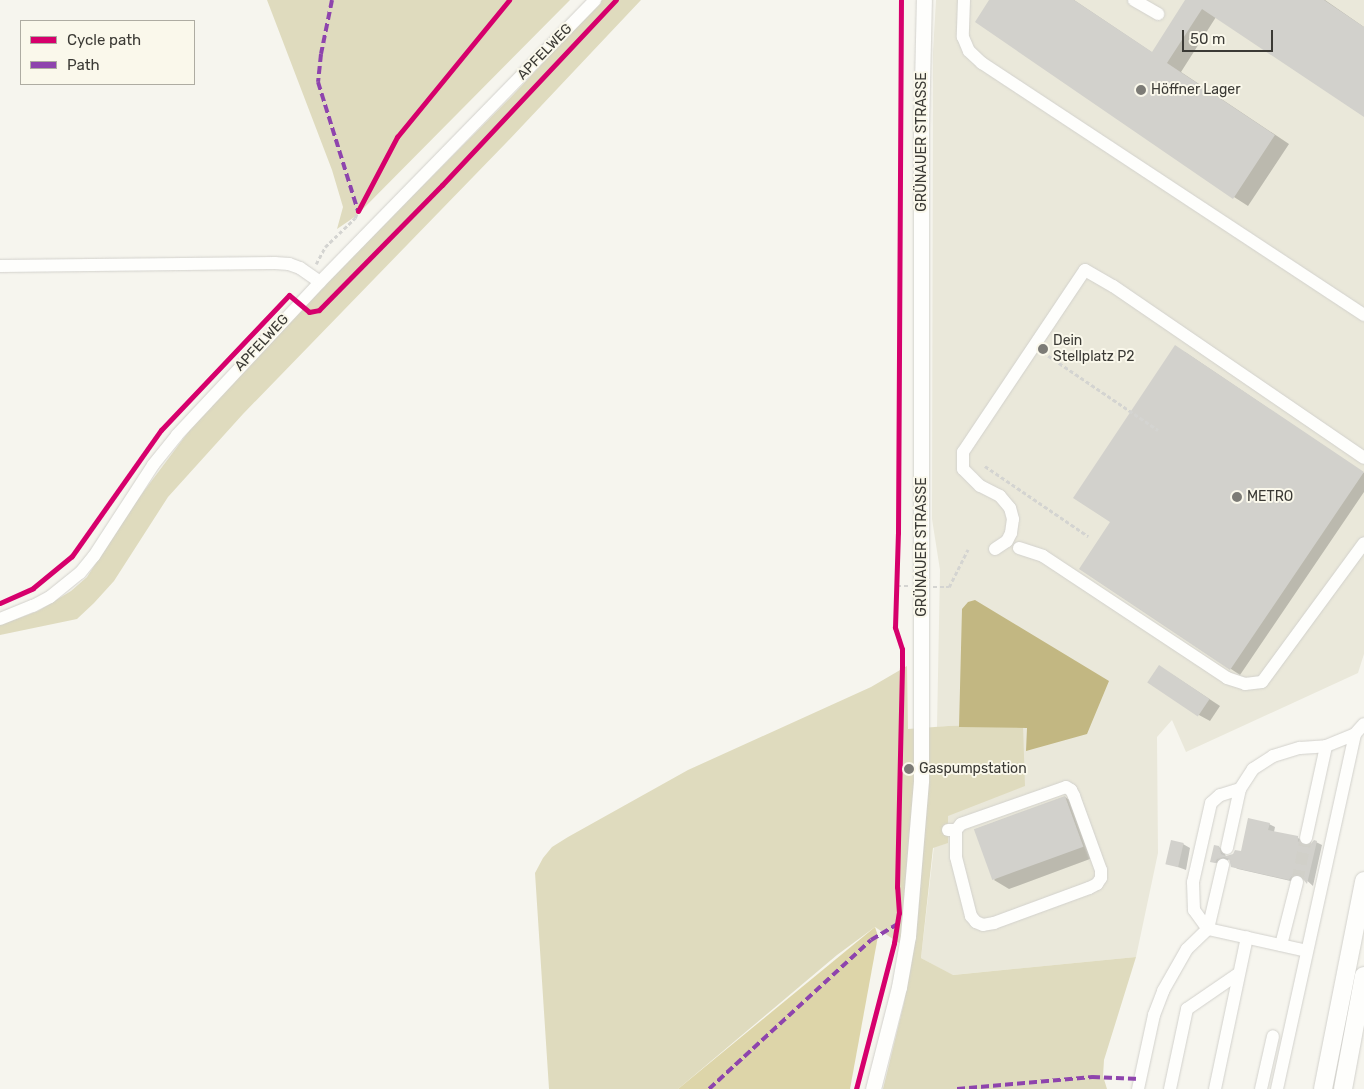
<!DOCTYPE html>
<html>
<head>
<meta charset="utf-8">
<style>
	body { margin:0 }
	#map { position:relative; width:1364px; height:1089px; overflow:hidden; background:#f6f5ee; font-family:Rubik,sans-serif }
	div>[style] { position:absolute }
	.built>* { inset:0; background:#eae8da }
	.green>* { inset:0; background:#dfdbbe }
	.forest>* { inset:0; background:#ddd5a9 }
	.water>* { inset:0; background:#c2b782 }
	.shadow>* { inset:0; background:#0003 }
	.building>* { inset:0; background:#d2d1cc; transform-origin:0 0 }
	.minor-tunnel>* { height:12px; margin-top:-6px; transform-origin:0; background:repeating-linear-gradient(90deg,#d1d0c9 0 12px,transparent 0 18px) }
	.path>* { height:2.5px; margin-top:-1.25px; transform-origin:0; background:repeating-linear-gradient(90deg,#d4d4d1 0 4px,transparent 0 6.5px) }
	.roads { filter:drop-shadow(0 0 1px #d2d1cc) drop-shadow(0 0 1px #d2d1cc) }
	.minor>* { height:12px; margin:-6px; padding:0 6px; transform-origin:6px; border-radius:6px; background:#fefefc }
	.major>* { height:15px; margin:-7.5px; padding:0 7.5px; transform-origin:7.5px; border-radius:7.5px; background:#fefefc }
	.highway>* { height:18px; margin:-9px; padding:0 9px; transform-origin:9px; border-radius:9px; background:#fefefc }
	.quiet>* { height:4px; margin-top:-2px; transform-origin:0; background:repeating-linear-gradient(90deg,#8e44ad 0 8px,transparent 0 12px) }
	.cycleway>* { height:5px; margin:-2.5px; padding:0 2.5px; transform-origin:2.5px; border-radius:2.5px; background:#d6006c }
	.dots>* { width:14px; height:14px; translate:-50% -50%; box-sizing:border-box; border:2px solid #faf8eb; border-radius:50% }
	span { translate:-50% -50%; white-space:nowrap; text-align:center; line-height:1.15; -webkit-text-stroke:4px #faf8eb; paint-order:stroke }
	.street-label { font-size:14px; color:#3b3a35 }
	.poi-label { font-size:14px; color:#3b3a35 }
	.left { translate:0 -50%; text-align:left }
	.legend { position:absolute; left:20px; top:20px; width:175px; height:65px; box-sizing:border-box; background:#faf8eb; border:1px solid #aeaca2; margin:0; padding:6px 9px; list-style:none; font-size:15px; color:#3b3a35 }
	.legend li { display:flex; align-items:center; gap:10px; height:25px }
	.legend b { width:25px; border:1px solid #aeaca2 }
	.scale { position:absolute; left:1182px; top:30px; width:91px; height:22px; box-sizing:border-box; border:2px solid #3b3a35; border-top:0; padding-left:6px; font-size:15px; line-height:18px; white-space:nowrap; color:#3b3a35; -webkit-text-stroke:4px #faf8eb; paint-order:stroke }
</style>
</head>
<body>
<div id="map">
	<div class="built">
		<i style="clip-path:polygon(936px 0,1364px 0,1364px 654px,1358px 673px,1186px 752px,1172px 720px,1157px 737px,1158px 853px,1136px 957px,952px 975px,921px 958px,948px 726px,937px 727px,940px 570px,932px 519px,933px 52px)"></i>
	</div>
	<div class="green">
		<i style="clip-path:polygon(267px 0,570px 0,356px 216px,337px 229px,343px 207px,332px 170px)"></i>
		<i style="clip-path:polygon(602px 0,641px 0,506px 143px,243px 414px,168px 497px,114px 581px,94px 603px,77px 619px,0 635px,0 625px,38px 611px,71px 591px,87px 577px,132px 507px,195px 423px,324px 285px,513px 95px)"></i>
		<i style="clip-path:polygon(907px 666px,908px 729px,948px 726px,1023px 725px,1025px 786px,948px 816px,948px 843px,933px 848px,921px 958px,953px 975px,1136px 957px,1104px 1060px,1103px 1076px,1107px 1089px,883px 1089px,904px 1003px,911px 951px,875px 927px,837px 955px,678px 1089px,549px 1089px,535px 873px,543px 858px,552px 847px,568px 837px,688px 770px,871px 687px)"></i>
	</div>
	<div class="forest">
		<i style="clip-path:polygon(875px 927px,878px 936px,850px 1089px,678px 1089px)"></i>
	</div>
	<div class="water">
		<i style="clip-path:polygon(975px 600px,1109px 681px,1087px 734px,1026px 751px,1027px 728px,959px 727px,962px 609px,968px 602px)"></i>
	</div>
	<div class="shadow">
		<i style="clip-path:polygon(991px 0,1074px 0,1153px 53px,1187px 0,1325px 0,1364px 27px,1364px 116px,1216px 17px,1181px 72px,1289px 144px,1248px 206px,1234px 197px)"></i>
		<i style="clip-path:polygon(1185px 352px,1364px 473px,1364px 492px,1240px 675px,1081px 569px,1112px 522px)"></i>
		<i style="clip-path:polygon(1170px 673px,1220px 706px,1210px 721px,1199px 715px)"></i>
		<i style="clip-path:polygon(1065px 797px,1079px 806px,1098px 856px,1009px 889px,994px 880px)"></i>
		<i style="clip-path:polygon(1269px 824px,1275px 827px,1274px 832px,1298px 838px,1303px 841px,1306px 847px,1310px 847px,1314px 841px,1322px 845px,1313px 886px,1303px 877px,1297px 879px,1295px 882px,1238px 869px,1232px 866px,1230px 859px,1223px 862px,1221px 865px,1211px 861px,1219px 847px,1224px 851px,1226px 857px,1242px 852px)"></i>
		<i style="clip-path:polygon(1183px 844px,1190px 848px,1186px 870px,1167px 863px)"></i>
	</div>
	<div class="building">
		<i style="clip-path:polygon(989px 0,1074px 0,1152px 52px,1185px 0,1324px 0,1364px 27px,1364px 117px,1202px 9px,1167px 63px,1275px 135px,1233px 199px,975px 22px)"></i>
		<i style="clip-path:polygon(1175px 345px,1364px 472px,1230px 670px,1079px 569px,1110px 522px,1073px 498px)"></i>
		<i style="left:1159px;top:665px;width:61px;height:21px;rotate:34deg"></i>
		<i style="left:1065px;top:796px;width:54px;height:97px;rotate:70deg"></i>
		<i style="clip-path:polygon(1248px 818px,1270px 823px,1268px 830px,1298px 836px,1298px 841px,1304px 846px,1309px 846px,1314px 840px,1317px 841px,1307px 884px,1299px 874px,1292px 876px,1289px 880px,1231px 867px,1229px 859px,1224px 857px,1217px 859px,1215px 863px,1210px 862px,1214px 845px,1219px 846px,1221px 854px,1226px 856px,1233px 854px,1235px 850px,1241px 851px)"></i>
		<i style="left:1171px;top:840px;width:13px;height:25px;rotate:13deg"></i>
	</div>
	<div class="minor-tunnel">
		<i style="left:1297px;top:882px;width:45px;rotate:-78.4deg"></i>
	</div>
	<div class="path">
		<i style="left:316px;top:264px;width:19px;rotate:-62deg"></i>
		<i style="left:325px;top:247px;width:42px;rotate:-44deg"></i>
		<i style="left:355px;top:218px;width:8px;rotate:-67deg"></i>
		<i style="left:1043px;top:352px;width:139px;rotate:34.1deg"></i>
		<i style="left:985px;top:466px;width:125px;rotate:34.2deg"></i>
		<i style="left:897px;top:586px;width:11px"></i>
		<i style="left:933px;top:587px;width:16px"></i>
		<i style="left:949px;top:587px;width:42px;rotate:-63.4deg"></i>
	</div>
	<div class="roads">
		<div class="minor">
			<i style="left:964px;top:0;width:37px;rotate:92deg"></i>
			<i style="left:963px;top:37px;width:15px;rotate:67deg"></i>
			<i style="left:969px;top:51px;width:18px;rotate:43deg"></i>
			<i style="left:982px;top:63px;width:458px;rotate:33.4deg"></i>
			<i style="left:1134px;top:0;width:28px;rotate:30deg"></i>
			<i style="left:0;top:266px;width:275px;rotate:-0.6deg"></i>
			<i style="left:275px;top:263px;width:14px;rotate:4deg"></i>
			<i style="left:289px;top:264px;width:12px;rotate:20deg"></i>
			<i style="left:300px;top:268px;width:24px;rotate:35deg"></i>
			<i style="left:1019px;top:548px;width:25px;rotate:18deg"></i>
			<i style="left:1043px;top:556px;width:221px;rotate:33.5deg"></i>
			<i style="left:1227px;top:678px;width:19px;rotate:18deg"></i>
			<i style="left:1245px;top:684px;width:17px;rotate:-7deg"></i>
			<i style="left:1262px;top:682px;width:172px;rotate:-53.7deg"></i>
			<i style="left:995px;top:549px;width:14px;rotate:-34deg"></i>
			<i style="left:1007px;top:541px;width:9px;rotate:-63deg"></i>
			<i style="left:1011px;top:533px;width:14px;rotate:-82deg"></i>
			<i style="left:1013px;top:519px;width:11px;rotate:-105deg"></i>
			<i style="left:1010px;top:508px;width:16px;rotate:-130deg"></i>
			<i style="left:1000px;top:496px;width:22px;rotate:-153deg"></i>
			<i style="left:980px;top:486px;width:24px;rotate:-135deg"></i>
			<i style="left:963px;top:469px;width:17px;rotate:-90deg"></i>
			<i style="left:963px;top:452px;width:219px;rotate:-56.2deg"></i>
			<i style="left:1085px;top:270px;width:32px;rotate:30deg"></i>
			<i style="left:1113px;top:286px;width:304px;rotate:34.4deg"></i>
			<i style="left:0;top:619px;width:35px;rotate:-22deg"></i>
			<i style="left:33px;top:606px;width:19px;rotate:-28deg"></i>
			<i style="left:50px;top:597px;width:38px;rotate:-39deg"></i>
			<i style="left:80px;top:573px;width:22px;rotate:-51deg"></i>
			<i style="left:94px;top:556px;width:108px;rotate:-57deg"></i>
			<i style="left:153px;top:465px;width:38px;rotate:-51deg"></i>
			<i style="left:177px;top:435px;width:209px;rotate:-46.9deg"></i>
			<i style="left:320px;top:282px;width:394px;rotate:-45.7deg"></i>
			<i style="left:1240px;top:789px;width:21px;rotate:163deg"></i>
			<i style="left:1220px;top:795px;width:12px;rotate:138deg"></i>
			<i style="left:1211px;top:803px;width:81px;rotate:102.8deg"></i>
			<i style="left:1193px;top:882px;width:28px;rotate:88deg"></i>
			<i style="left:1194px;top:910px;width:24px;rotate:54deg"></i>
			<i style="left:1208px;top:929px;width:101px;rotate:12.5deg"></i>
			<i style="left:948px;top:830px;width:8px"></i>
			<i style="left:956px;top:830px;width:8px;rotate:-50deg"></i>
			<i style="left:961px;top:824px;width:111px;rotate:-19.4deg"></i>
			<i style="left:1066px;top:787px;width:6px;rotate:31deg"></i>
			<i style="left:1071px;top:790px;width:7px;rotate:63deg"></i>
			<i style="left:1074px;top:796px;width:79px;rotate:70deg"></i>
			<i style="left:1101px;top:870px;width:8px;rotate:90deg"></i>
			<i style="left:1101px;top:878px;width:7px;rotate:124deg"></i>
			<i style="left:1097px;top:884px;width:9px;rotate:153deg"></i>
			<i style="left:1089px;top:888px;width:101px;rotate:159.8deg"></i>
			<i style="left:994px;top:923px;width:11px;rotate:170deg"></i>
			<i style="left:983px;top:925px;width:8px;rotate:-157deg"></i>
			<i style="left:976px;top:922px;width:8px;rotate:-130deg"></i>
			<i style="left:971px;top:916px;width:61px;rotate:-104.3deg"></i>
			<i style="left:956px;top:857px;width:27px;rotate:-90deg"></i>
			<i style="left:1306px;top:838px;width:94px;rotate:-77.7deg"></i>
			<i style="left:1227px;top:848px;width:60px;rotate:-77.6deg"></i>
			<i style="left:1240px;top:789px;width:24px;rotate:-57deg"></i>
			<i style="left:1253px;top:769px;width:24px;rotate:-33deg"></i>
			<i style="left:1273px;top:756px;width:28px;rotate:-17deg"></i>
			<i style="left:1300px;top:748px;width:26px;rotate:-4deg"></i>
			<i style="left:1326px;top:746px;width:31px;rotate:-22deg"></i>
			<i style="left:1355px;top:734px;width:13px;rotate:-48deg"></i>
			<i style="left:1281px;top:945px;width:65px;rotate:-75.7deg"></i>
			<i style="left:1138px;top:1089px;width:76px;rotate:-77.8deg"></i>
			<i style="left:1154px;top:1015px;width:26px;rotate:-69deg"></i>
			<i style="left:1163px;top:991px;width:48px;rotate:-60.3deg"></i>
			<i style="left:1187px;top:949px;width:29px;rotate:-44deg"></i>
			<i style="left:1208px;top:929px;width:66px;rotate:-76.8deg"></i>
			<i style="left:1170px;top:1089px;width:82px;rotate:-78deg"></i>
			<i style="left:1187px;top:1009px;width:62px;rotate:-34.5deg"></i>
			<i style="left:1215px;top:1089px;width:155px;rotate:-78.1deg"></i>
			<i style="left:1261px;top:1089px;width:54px;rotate:-77.2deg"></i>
			<i style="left:1277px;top:1089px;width:363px;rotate:-77.6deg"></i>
		</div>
		<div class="major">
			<i style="left:873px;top:1089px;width:105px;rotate:-75.7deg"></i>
			<i style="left:899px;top:987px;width:52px;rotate:-80deg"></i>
			<i style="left:908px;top:936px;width:157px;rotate:-85.2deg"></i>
			<i style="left:921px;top:780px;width:652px;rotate:-90deg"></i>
			<i style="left:921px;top:128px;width:128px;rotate:-88.7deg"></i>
		</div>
		<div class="highway">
			<i style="left:1323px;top:1089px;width:212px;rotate:-78.8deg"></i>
			<i style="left:1343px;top:1089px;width:115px;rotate:-79.5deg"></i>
		</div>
	</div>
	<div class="quiet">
		<i style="left:332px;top:0;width:55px;rotate:101.5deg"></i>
		<i style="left:321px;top:54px;width:28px;rotate:96deg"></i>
		<i style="left:318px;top:82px;width:135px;rotate:72.8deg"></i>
		<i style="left:709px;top:1089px;width:220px;rotate:-42.6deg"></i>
		<i style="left:871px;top:940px;width:31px;rotate:-31deg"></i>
		<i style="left:957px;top:1089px;width:136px;rotate:-5.1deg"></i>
		<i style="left:1092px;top:1077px;width:48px;rotate:2.4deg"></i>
	</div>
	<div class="cycleway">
		<i style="left:358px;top:211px;width:84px;rotate:-62.2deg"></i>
		<i style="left:397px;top:137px;width:177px;rotate:-50.7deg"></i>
		<i style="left:0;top:603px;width:36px;rotate:-24deg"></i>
		<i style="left:33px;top:588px;width:50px;rotate:-39.4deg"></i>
		<i style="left:72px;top:556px;width:154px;rotate:-54.8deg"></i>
		<i style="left:161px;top:430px;width:186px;rotate:-46.5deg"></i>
		<i style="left:289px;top:295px;width:26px;rotate:40deg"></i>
		<i style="left:309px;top:312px;width:10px;rotate:-11deg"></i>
		<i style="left:319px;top:310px;width:175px;rotate:-45.5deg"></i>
		<i style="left:442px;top:185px;width:254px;rotate:-46.8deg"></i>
		<i style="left:856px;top:1089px;width:151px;rotate:-75.4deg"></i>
		<i style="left:894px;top:943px;width:30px;rotate:-81deg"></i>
		<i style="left:899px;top:913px;width:26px;rotate:-94deg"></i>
		<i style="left:897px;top:887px;width:222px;rotate:-88.7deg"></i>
		<i style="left:902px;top:665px;width:16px;rotate:-90deg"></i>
		<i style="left:902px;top:649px;width:23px;rotate:-108deg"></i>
		<i style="left:895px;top:627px;width:94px;rotate:-88.2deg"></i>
		<i style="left:898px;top:533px;width:533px;rotate:-89.68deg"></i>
	</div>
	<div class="dots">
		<i style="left:1141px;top:90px;background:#7c7b76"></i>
		<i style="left:1043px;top:349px;background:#7c7b76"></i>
		<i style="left:1237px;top:497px;background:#7c7b76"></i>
		<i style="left:909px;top:769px;background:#7c7b76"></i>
	</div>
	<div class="street-label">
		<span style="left:545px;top:52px;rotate:-46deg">APFELWEG</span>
		<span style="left:922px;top:142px;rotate:-90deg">GRÜNAUER STRASSE</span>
		<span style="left:262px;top:343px;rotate:-47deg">APFELWEG</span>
		<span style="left:922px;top:547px;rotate:-90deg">GRÜNAUER STRASSE</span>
	</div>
	<div class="poi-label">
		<span class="left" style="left:1151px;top:90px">Höffner Lager</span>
		<span class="left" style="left:1053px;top:349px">Dein<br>Stellplatz P2</span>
		<span class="left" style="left:1247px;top:497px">METRO</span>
		<span class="left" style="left:919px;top:769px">Gaspumpstation</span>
	</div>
	<ul class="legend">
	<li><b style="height:6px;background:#d6006c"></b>Cycle path</li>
	<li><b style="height:6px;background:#8e44ad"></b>Path</li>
	</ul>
	<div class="scale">50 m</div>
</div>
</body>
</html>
